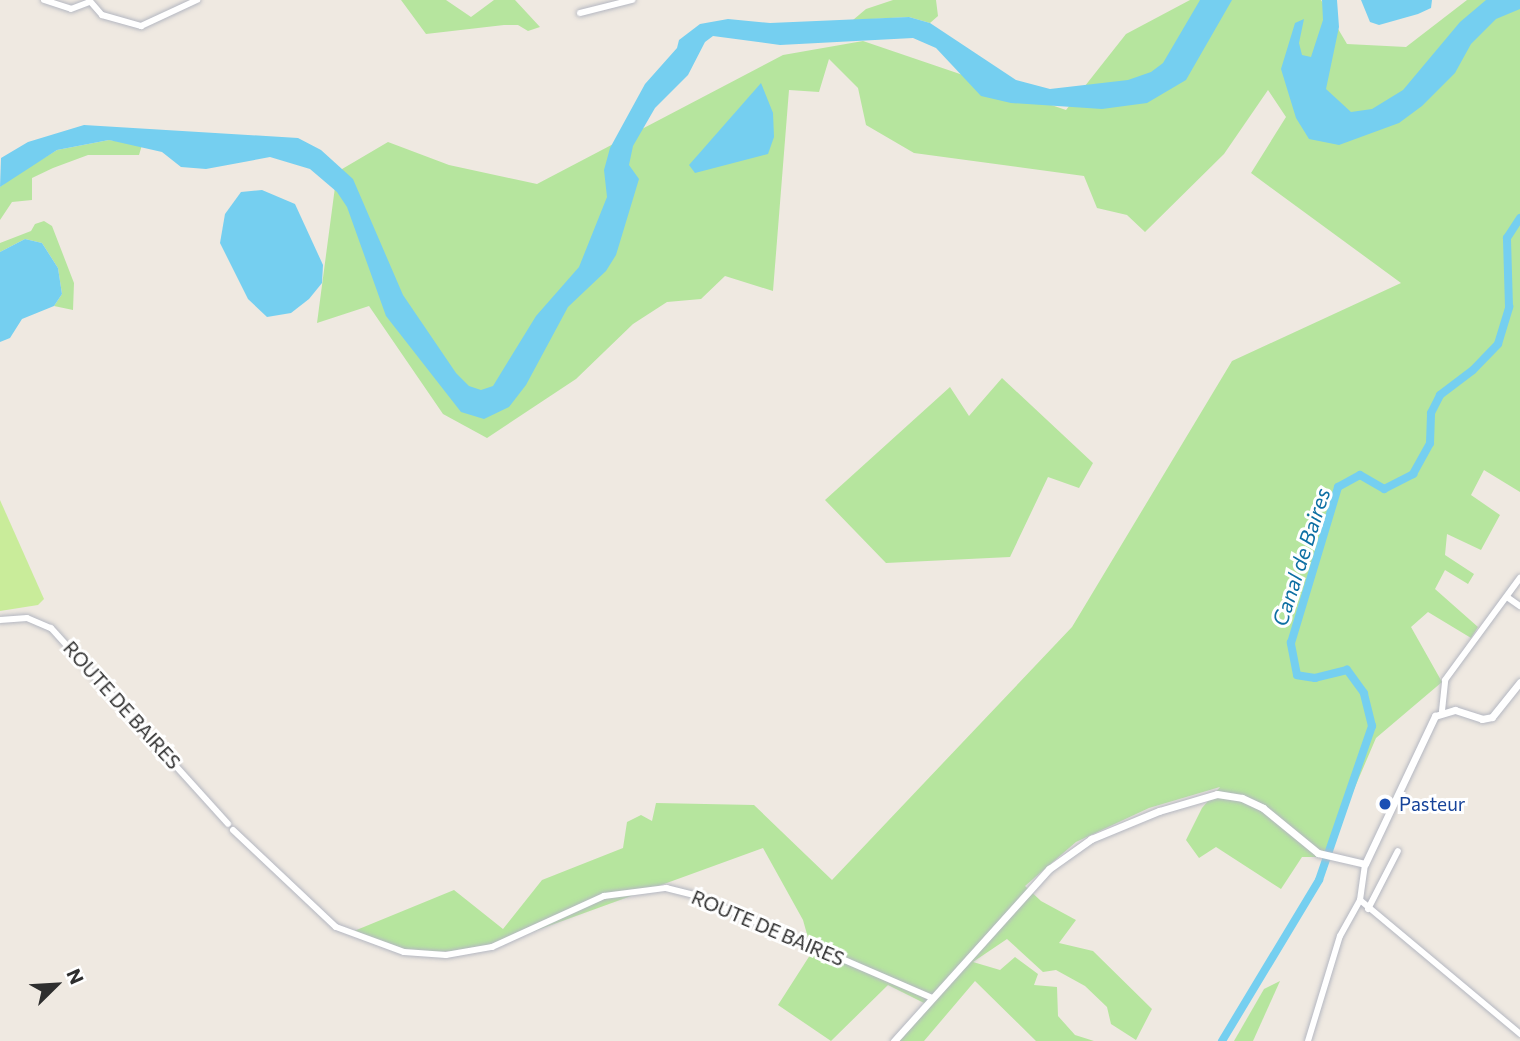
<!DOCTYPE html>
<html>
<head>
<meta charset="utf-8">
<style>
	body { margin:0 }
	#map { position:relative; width:1520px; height:1041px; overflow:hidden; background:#efe9e1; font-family:Commissioner,sans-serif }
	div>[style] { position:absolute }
	.green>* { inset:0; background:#b6e59e }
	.pitch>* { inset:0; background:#c9ec9a }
	.water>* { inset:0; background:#75cff0 }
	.canal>* { height:8px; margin:-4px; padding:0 4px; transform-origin:4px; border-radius:4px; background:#75cff0 }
	.roads { filter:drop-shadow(0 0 2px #b4b7c1) drop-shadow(0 0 2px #b4b7c1) }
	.minor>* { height:6px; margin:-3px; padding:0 3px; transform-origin:3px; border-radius:3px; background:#fff }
	.tertiary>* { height:7px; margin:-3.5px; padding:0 3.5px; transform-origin:3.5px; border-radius:3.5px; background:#fff }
	.dots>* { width:19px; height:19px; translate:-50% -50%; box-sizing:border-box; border:4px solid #fff; border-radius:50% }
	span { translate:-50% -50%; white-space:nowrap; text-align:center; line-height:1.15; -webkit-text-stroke:6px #fff; paint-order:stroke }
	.street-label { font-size:19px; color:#2e2e2e }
	.transit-label { font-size:19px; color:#164399 }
	.left { translate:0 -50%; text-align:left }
	.water-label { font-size:21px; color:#0d6fa3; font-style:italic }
	.north { position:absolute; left:21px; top:950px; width:70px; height:70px; -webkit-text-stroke:5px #fff; paint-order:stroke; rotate:66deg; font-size:19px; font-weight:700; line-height:28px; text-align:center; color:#2e2e2e }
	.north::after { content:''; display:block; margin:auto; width:24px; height:32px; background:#2e2e2e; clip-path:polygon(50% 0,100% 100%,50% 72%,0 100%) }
</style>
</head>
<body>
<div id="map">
	<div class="green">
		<i style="clip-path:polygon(401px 0,446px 0,471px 17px,494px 0,515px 0,540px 27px,528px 31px,518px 25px,504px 25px,426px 34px)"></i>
		<i style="clip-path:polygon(893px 0,936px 0,938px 16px,930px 23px,909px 17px,853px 20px,866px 9px)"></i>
		<i style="clip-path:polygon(1190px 0,1321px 0,1347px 44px,1406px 47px,1467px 0,1520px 0,1520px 492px,1484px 470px,1471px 495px,1500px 515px,1481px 550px,1447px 534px,1445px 555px,1474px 574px,1468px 584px,1445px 570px,1435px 589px,1478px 627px,1471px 638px,1428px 612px,1411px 627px,1442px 682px,1376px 738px,1325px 857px,1302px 857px,1281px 889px,1216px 847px,1199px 858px,1186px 840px,1202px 808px,1220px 787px,1149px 808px,1076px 842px,1025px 886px,1041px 901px,1076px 920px,1059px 943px,1093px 951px,1152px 1009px,1136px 1040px,1111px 1024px,1107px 1007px,1085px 986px,1056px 970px,1043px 972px,1007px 939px,973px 962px,1000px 970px,1015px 957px,1038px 974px,1034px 985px,1057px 987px,1058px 1016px,1075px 1035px,1094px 1041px,1036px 1041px,975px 981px,924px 1041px,898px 1041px,928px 1005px,888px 985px,831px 1041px,778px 1005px,812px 952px,803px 920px,763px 848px,488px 948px,414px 954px,354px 931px,454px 890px,503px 929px,542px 880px,623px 848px,627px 822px,641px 815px,652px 821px,656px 803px,754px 805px,832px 880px,1072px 627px,1232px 361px,1401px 283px,1251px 173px,1286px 117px,1268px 90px,1224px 154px,1145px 232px,1127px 215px,1097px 208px,1084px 176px,914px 153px,866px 125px,858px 88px,829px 59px,819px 92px,789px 90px,773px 291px,725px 276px,701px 299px,667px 302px,633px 324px,576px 379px,487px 438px,443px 414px,369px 306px,317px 323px,337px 172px,388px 142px,449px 165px,537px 184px,783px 55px,863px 41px,1066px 110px,1126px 34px)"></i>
		<i style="clip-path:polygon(109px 140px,142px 145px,139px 155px,88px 155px,53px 168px,32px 178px,32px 200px,12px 202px,0 220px,0 187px,14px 176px,57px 150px)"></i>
		<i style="clip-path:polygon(44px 221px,52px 226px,74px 283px,73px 310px,54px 306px,62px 294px,58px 268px,42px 243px,25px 239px,0 252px,0 243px,31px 231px,35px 224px)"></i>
		<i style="clip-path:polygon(1002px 378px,1093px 463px,1079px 488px,1048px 477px,1010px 557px,886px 563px,825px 500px,950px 387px,969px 416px)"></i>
		<i style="clip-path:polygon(1280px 981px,1253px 1041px,1234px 1041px,1264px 989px)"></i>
	</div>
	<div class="pitch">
		<i style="clip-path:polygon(0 500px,44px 599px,38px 605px,0 611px)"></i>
	</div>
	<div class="water">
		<i style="clip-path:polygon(1200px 0,1232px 0,1186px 80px,1147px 103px,1102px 109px,1011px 103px,981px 96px,936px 48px,913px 38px,780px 45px,713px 36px,705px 42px,688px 75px,655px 108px,633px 146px,629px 165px,639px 179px,616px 255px,606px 271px,568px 307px,526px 385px,509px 407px,484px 419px,461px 412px,386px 316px,347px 207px,337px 192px,310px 169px,270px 157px,206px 169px,181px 167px,162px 152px,109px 140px,57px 150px,0 187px,1px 158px,28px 142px,84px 125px,298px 138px,321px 150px,353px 179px,403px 295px,456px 373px,469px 386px,481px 390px,493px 386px,536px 316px,579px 267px,607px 197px,604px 170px,610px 148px,645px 84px,677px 48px,679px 40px,700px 24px,728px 19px,770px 23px,909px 17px,930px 23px,1016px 80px,1050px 89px,1128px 80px,1151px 72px,1163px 63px)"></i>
		<i style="clip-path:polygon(1322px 0,1337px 0,1339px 27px,1326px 89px,1351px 112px,1372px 109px,1403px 90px,1460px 22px,1486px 0,1520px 0,1520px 9px,1496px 19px,1471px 44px,1455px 73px,1422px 106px,1399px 123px,1339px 145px,1309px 139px,1296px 118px,1281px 69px,1295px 23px,1304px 19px,1299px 43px,1302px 55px,1311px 57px,1323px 20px)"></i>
		<i style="clip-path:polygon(1361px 0,1432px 0,1431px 8px,1418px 14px,1379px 25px,1370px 22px)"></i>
		<i style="clip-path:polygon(761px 83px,773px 113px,774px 137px,768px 154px,695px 173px,689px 165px)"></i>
		<i style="clip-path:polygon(262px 190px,295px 204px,323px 265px,322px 283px,309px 299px,291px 313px,267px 317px,248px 299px,220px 243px,225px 214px,241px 192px)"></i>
		<i style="clip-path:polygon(25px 239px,42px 243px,58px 268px,62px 294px,54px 306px,22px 319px,10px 338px,0 342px,0 252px)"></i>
	</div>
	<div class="canal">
		<i style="left:1222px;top:1041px;width:188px;rotate:-58.9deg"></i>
		<i style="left:1319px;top:880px;width:163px;rotate:-71deg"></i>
		<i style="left:1372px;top:726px;width:34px;rotate:-104deg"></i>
		<i style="left:1364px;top:693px;width:29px;rotate:-126deg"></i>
		<i style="left:1347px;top:670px;width:33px;rotate:166deg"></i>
		<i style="left:1315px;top:678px;width:18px;rotate:-171deg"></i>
		<i style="left:1297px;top:675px;width:33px;rotate:-101deg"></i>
		<i style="left:1291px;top:643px;width:163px;rotate:-73.2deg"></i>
		<i style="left:1338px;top:487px;width:25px;rotate:-29deg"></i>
		<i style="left:1360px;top:475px;width:28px;rotate:30deg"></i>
		<i style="left:1384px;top:489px;width:33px;rotate:-27deg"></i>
		<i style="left:1413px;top:474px;width:35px;rotate:-61deg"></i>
		<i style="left:1430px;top:443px;width:30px;rotate:-88deg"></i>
		<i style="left:1431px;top:413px;width:20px;rotate:-63deg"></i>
		<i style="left:1440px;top:395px;width:41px;rotate:-37.1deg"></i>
		<i style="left:1473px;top:370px;width:36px;rotate:-46deg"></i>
		<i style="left:1498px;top:344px;width:39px;rotate:-73deg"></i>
		<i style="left:1509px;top:307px;width:69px;rotate:-91.7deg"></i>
		<i style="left:1507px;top:238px;width:24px;rotate:-57deg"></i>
	</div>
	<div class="roads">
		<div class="minor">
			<i style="left:44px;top:0;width:28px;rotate:18deg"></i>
			<i style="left:71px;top:9px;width:19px;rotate:-21deg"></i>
			<i style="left:89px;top:0;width:20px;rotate:49deg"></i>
			<i style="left:102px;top:15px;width:41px;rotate:15.8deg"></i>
			<i style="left:141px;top:26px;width:62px;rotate:-24.9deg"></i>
			<i style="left:580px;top:13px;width:54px;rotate:-14deg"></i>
			<i style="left:1507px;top:597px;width:16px;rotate:35deg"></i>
			<i style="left:0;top:620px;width:27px;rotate:-4deg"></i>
			<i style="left:27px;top:618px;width:26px;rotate:23deg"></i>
			<i style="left:51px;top:628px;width:264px;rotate:47.9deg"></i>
			<i style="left:1442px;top:711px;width:31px;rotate:-84deg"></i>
			<i style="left:1445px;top:680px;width:127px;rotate:-53.7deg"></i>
			<i style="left:233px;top:830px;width:141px;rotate:43.3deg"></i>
			<i style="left:336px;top:927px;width:72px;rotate:20.2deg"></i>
			<i style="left:404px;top:952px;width:42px;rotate:4.1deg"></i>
			<i style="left:446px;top:955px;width:47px;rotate:-9.9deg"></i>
			<i style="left:492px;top:947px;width:123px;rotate:-24.5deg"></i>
			<i style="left:604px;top:896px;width:63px;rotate:-7.4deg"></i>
			<i style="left:666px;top:888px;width:29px;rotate:14deg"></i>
			<i style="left:694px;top:895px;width:259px;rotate:23.4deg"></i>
			<i style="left:1360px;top:900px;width:209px;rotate:39.9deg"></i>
			<i style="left:1368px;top:909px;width:65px;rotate:-62.7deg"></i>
			<i style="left:1308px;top:1041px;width:110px;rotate:-73.1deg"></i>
			<i style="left:1340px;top:936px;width:41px;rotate:-60.9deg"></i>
			<i style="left:1360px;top:900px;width:36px;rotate:-82deg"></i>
		</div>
		<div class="tertiary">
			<i style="left:894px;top:1041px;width:232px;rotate:-48deg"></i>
			<i style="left:1049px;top:869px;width:52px;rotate:-35.5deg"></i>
			<i style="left:1091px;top:839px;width:74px;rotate:-22.4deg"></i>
			<i style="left:1159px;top:811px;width:60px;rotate:-16.3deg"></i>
			<i style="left:1217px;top:794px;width:25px;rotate:9deg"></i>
			<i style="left:1242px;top:798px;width:23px;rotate:25deg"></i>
			<i style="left:1263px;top:808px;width:71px;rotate:39.3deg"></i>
			<i style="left:1318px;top:853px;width:48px;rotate:13.2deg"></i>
			<i style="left:1365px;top:864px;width:164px;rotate:-64.7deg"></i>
			<i style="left:1435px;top:716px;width:21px;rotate:-17deg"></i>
			<i style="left:1455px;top:710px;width:28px;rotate:18deg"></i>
			<i style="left:1482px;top:719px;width:10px;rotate:-11deg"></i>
			<i style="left:1492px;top:717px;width:45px;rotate:-51.3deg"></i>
		</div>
	</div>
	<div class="dots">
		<i style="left:1385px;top:804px;background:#1a4fb4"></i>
	</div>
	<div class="street-label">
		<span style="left:122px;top:705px;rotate:48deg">ROUTE DE BAIRES</span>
		<span style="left:768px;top:928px;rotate:23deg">ROUTE DE BAIRES</span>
	</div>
	<div class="transit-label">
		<span class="left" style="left:1399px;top:804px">Pasteur</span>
	</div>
	<div class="water-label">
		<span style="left:1301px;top:557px;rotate:-72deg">Canal de Baires</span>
	</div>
	<div class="north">N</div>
</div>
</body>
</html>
